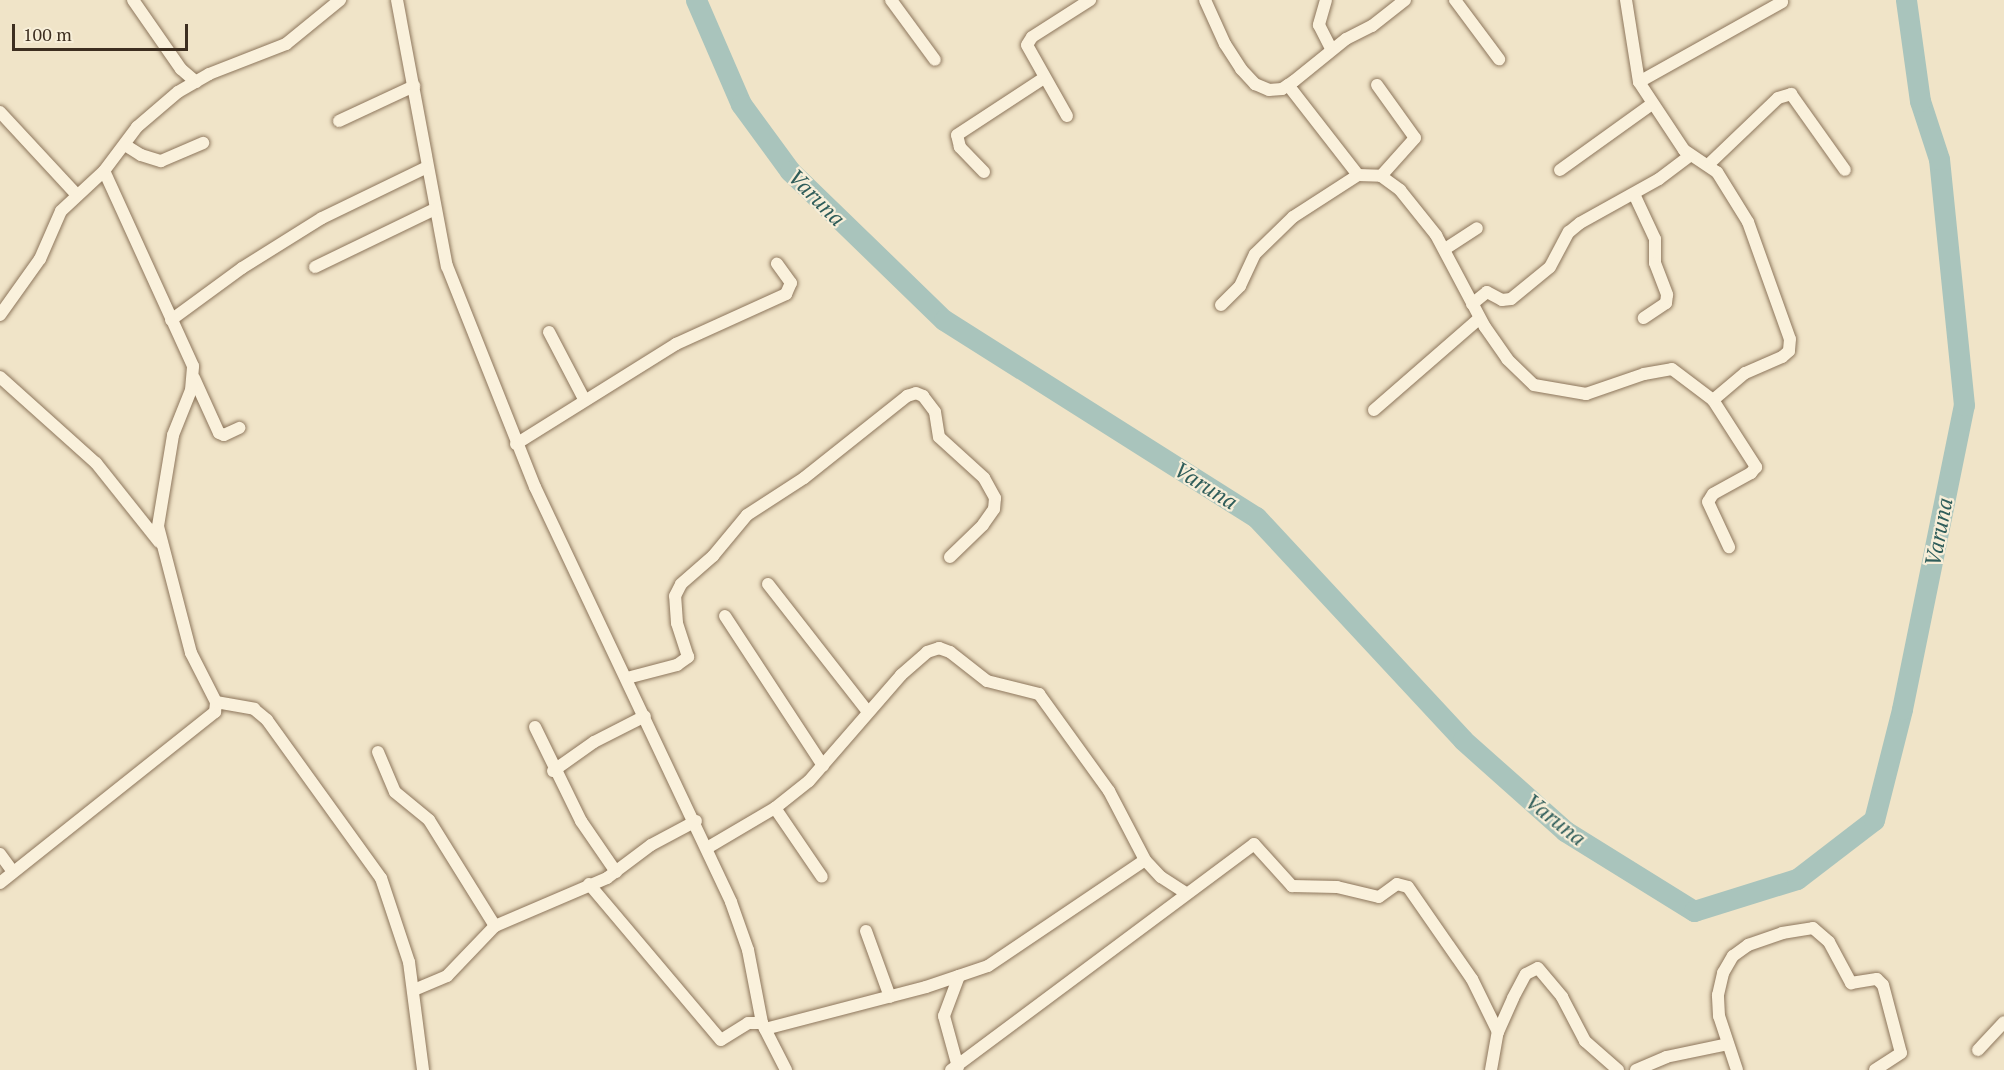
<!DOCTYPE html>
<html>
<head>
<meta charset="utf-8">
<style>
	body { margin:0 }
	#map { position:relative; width:2004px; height:1070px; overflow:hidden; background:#f0e4c8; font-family:"PT Serif",serif }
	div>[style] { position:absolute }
	.river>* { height:21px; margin:-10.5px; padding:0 10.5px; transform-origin:10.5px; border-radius:10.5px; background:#a9c4bc }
	.roads { filter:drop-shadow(0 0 2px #8d765c) drop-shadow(0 0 2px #8d765c) }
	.street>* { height:12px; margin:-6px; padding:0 6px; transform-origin:6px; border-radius:6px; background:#faf1dc }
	span { translate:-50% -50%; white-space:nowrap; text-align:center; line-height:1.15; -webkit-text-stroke:4.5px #f7eed8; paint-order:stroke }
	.water-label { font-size:22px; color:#2f5d5a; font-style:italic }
	.scale { position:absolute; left:12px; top:24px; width:176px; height:27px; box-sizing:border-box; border:3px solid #3d2e20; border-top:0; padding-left:8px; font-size:18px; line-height:21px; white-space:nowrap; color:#3d2e20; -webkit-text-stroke:4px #f7eed8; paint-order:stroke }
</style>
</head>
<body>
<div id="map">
	<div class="river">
		<i style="left:696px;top:0;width:113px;rotate:66.6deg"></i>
		<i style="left:741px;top:104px;width:83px;rotate:53.8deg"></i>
		<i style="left:790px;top:171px;width:214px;rotate:44.1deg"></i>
		<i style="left:944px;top:320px;width:369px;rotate:32.3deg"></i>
		<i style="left:1256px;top:517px;width:304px;rotate:47.1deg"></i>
		<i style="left:1463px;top:740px;width:137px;rotate:41.7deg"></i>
		<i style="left:1565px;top:831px;width:152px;rotate:31.8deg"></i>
		<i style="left:1694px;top:911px;width:108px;rotate:-17.3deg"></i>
		<i style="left:1797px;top:879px;width:97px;rotate:-37.5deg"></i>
		<i style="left:1874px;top:820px;width:114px;rotate:-75.8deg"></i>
		<i style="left:1902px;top:709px;width:310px;rotate:-78.5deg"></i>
		<i style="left:1964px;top:405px;width:247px;rotate:-95.8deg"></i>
		<i style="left:1939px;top:159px;width:61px;rotate:-108.1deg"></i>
		<i style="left:1920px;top:101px;width:102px;rotate:-97.9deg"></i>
	</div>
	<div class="roads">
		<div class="street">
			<i style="left:133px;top:0;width:84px;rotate:55.2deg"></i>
			<i style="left:181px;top:69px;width:20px;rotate:41deg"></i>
			<i style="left:397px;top:0;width:271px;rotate:79.4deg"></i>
			<i style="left:447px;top:266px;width:238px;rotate:68.3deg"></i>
			<i style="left:535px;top:487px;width:459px;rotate:64.7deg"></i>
			<i style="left:731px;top:902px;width:51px;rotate:70.5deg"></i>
			<i style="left:748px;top:950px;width:74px;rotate:79.1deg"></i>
			<i style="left:762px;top:1023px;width:53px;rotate:62.9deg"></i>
			<i style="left:891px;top:0;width:74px;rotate:53.7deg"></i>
			<i style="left:1205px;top:0;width:48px;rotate:65.6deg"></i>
			<i style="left:1225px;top:44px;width:30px;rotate:57deg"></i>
			<i style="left:1241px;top:69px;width:21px;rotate:47deg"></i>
			<i style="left:1255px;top:84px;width:15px;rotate:23deg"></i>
			<i style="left:1269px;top:90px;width:13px;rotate:-4deg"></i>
			<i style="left:1282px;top:89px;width:14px;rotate:-34deg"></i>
			<i style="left:1294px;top:81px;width:67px;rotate:-38.9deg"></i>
			<i style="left:1346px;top:39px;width:29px;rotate:-27deg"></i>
			<i style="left:1372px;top:26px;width:42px;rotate:-38.2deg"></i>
			<i style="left:1326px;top:0;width:26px;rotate:106deg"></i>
			<i style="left:1319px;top:25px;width:27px;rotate:63deg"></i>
			<i style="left:1455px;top:0;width:74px;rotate:53.3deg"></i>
			<i style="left:1626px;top:0;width:83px;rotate:81deg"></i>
			<i style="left:1639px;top:82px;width:82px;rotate:56.5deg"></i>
			<i style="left:1684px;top:150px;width:40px;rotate:34deg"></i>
			<i style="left:1717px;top:172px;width:59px;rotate:58.2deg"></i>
			<i style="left:1748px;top:222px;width:124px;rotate:70.3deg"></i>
			<i style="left:1790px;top:339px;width:12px;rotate:95deg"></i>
			<i style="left:1789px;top:351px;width:9px;rotate:139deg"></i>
			<i style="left:1782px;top:357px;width:40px;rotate:156.6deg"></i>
			<i style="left:1745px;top:373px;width:42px;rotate:139.8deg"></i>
			<i style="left:1639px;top:82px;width:164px;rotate:-29.2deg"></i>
			<i style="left:1288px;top:85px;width:114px;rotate:52.1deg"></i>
			<i style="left:1377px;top:85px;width:65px;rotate:54.4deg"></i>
			<i style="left:1415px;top:138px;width:51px;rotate:131.8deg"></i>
			<i style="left:0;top:112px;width:112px;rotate:47.2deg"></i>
			<i style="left:1067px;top:116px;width:81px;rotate:-119.4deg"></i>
			<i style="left:1027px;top:45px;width:9px;rotate:-58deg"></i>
			<i style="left:1032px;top:37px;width:69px;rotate:-32.5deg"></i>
			<i style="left:339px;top:121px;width:83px;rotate:-25deg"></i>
			<i style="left:125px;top:145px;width:19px;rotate:32deg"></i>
			<i style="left:141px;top:155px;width:21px;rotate:17deg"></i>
			<i style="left:161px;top:161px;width:46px;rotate:-23.2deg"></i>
			<i style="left:1709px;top:164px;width:95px;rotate:-43.7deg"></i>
			<i style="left:1778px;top:98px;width:14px;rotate:-17deg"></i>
			<i style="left:1791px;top:94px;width:93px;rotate:54.6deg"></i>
			<i style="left:1560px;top:170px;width:113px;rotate:-35.7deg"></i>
			<i style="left:984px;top:172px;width:35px;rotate:-134deg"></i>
			<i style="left:960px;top:147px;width:12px;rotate:-104deg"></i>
			<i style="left:957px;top:135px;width:104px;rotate:-33.2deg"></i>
			<i style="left:1634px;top:194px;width:50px;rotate:65deg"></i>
			<i style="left:1655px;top:239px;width:24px;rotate:90deg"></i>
			<i style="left:1655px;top:263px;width:34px;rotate:69deg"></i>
			<i style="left:1667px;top:295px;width:8px;rotate:97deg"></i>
			<i style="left:1666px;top:303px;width:27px;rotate:146deg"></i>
			<i style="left:1445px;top:249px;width:38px;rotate:-33deg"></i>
			<i style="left:315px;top:267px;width:133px;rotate:-25.8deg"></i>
			<i style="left:1472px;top:304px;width:19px;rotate:-39deg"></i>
			<i style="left:1487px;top:292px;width:17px;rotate:28deg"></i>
			<i style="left:1502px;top:300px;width:9px;rotate:-6deg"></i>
			<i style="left:1511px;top:299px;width:50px;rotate:-39.4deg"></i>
			<i style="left:1550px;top:267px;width:40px;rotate:-62deg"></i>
			<i style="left:1569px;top:232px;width:14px;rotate:-39deg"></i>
			<i style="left:1580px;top:223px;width:90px;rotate:-29.1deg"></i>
			<i style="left:1659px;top:179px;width:39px;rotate:-37deg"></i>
			<i style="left:1221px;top:305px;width:27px;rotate:-45deg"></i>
			<i style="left:1240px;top:286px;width:35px;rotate:-65deg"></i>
			<i style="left:1255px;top:254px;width:53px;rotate:-44.2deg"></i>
			<i style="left:1293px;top:217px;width:77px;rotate:-32.9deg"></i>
			<i style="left:1358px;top:175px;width:23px;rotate:2deg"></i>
			<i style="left:1381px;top:176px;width:24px;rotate:36deg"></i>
			<i style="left:1400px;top:190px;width:58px;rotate:51.3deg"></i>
			<i style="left:1436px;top:235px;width:104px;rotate:62deg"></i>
			<i style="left:1485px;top:327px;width:39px;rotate:55deg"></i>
			<i style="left:1507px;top:359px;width:37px;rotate:44deg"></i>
			<i style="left:1534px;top:385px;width:53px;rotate:9.8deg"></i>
			<i style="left:1586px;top:394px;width:61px;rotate:-19deg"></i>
			<i style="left:1644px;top:374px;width:28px;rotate:-10deg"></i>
			<i style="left:1672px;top:369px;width:51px;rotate:37.1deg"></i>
			<i style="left:1713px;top:400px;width:80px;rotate:57.3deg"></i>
			<i style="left:1756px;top:467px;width:8px;rotate:130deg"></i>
			<i style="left:1751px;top:473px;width:43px;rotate:151.1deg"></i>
			<i style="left:1713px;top:494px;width:9px;rotate:122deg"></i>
			<i style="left:1708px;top:502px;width:50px;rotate:65deg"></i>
			<i style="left:0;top:315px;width:69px;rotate:-54.5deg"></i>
			<i style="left:40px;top:259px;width:52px;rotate:-66.4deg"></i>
			<i style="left:61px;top:211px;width:59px;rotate:-42.9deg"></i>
			<i style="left:171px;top:320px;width:88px;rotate:-36.2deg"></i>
			<i style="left:242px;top:268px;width:94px;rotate:-32deg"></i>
			<i style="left:322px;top:218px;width:117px;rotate:-25.9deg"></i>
			<i style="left:549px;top:332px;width:76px;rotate:62.4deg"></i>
			<i style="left:0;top:377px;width:129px;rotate:41.9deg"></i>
			<i style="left:96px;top:463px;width:101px;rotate:51.4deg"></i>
			<i style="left:194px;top:378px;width:60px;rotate:65.6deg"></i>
			<i style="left:219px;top:433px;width:5px;rotate:22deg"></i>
			<i style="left:224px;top:435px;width:17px;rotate:-25deg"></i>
			<i style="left:1374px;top:410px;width:140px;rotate:-41deg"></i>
			<i style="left:516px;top:444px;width:189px;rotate:-32deg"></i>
			<i style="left:676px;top:344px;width:121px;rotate:-24.4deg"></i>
			<i style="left:786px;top:294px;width:12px;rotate:-66deg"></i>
			<i style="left:791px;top:283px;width:24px;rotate:-126deg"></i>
			<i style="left:768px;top:584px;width:162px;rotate:52deg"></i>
			<i style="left:725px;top:616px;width:179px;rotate:56.8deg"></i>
			<i style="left:627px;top:678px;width:52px;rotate:-14.6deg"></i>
			<i style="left:677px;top:665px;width:14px;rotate:-36deg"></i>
			<i style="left:688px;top:657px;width:36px;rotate:-108deg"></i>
			<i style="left:677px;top:623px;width:27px;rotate:-94deg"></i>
			<i style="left:675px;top:596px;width:13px;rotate:-63deg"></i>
			<i style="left:681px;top:584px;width:43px;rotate:-41.2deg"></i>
			<i style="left:713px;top:556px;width:53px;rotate:-50.3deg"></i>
			<i style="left:747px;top:515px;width:68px;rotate:-33deg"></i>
			<i style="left:804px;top:478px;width:132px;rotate:-38.5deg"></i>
			<i style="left:907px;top:396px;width:9px;rotate:-18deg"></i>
			<i style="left:916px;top:393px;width:8px;rotate:23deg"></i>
			<i style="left:923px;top:396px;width:20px;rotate:53deg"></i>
			<i style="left:935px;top:412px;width:25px;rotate:81deg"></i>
			<i style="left:939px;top:437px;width:61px;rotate:42.3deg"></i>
			<i style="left:984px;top:478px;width:23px;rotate:61deg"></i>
			<i style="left:995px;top:498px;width:11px;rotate:95deg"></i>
			<i style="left:994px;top:509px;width:19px;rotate:125deg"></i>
			<i style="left:983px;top:525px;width:46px;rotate:135.9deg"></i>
			<i style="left:216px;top:702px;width:39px;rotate:10deg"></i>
			<i style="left:254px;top:709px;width:17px;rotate:40deg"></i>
			<i style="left:267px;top:720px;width:195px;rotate:54.2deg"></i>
			<i style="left:381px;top:878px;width:89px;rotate:71.6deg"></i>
			<i style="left:409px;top:962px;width:109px;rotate:82.6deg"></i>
			<i style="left:535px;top:727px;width:105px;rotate:63.9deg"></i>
			<i style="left:581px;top:821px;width:62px;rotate:55.5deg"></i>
			<i style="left:378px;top:752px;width:43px;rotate:67deg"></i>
			<i style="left:395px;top:792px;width:44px;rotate:39.5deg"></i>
			<i style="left:429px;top:820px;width:125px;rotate:58.1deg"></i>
			<i style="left:553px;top:771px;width:50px;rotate:-35.3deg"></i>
			<i style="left:594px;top:742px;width:57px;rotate:-27deg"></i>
			<i style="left:775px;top:808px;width:83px;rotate:55.7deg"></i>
			<i style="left:707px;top:848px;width:79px;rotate:-30.5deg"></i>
			<i style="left:775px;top:808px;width:43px;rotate:-38.5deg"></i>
			<i style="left:809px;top:781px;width:140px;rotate:-49deg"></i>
			<i style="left:901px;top:675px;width:35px;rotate:-41deg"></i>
			<i style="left:927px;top:652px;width:13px;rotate:-18deg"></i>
			<i style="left:939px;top:648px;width:12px;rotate:20deg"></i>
			<i style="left:950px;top:652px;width:47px;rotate:38.1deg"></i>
			<i style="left:987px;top:681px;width:54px;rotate:14deg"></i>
			<i style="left:1039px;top:694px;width:120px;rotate:54.2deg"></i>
			<i style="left:1109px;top:791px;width:78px;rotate:62.4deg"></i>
			<i style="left:1145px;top:860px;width:23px;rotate:47deg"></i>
			<i style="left:1161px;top:877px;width:30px;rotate:33deg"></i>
			<i style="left:0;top:854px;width:22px;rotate:54deg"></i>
			<i style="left:0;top:883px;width:275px;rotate:-38.5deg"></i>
			<i style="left:215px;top:712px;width:10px;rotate:-84deg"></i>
			<i style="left:216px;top:702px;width:55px;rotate:-117deg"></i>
			<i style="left:191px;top:653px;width:131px;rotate:-104.6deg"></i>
			<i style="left:158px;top:526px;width:92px;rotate:-80.6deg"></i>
			<i style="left:173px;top:435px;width:48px;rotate:-68.2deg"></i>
			<i style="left:191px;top:390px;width:24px;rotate:-85deg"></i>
			<i style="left:193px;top:366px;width:214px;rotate:-114.5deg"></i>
			<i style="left:104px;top:171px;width:55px;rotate:-53.1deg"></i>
			<i style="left:137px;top:127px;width:54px;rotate:-40.5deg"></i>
			<i style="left:178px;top:92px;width:36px;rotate:-30deg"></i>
			<i style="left:209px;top:74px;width:83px;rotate:-21.3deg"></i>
			<i style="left:286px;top:44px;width:70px;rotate:-39.2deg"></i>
			<i style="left:589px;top:884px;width:204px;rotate:49.8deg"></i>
			<i style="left:721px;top:1040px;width:32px;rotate:-32deg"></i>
			<i style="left:748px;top:1023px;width:14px"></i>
			<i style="left:866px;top:931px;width:70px;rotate:70deg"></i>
			<i style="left:414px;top:990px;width:36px;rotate:-23deg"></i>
			<i style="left:447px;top:976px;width:69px;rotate:-46.2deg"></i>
			<i style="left:495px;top:926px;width:122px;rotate:-23.2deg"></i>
			<i style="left:607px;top:878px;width:55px;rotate:-36.9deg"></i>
			<i style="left:651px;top:845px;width:51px;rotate:-28.1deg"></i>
			<i style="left:765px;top:1029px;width:166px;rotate:-14.6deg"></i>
			<i style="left:926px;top:987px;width:65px;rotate:-18.7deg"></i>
			<i style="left:988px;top:966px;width:189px;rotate:-34deg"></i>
			<i style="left:1978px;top:1050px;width:38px;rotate:-47deg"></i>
			<i style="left:958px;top:1067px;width:53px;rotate:-105.4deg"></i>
			<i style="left:944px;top:1016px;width:43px;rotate:-69.4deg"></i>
			<i style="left:951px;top:1070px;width:378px;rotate:-36.7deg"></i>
			<i style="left:1254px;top:844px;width:57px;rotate:47.9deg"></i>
			<i style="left:1292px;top:886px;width:45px;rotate:1.3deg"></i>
			<i style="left:1337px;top:887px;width:43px;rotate:13.4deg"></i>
			<i style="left:1379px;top:897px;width:22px;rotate:-36deg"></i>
			<i style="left:1397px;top:884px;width:11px;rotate:15deg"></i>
			<i style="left:1408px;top:887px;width:112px;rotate:55.2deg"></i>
			<i style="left:1472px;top:979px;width:59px;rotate:63.9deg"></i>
			<i style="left:1491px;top:1070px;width:39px;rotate:-80deg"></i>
			<i style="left:1498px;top:1032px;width:37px;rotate:-66deg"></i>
			<i style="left:1513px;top:998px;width:27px;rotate:-62deg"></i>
			<i style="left:1526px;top:974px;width:13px;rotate:-27deg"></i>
			<i style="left:1538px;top:968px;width:38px;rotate:50deg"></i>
			<i style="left:1562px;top:997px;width:50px;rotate:62.4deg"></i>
			<i style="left:1585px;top:1041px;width:44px;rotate:41.3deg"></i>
			<i style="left:1636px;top:1070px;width:33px;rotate:-23deg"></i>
			<i style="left:1666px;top:1057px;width:63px;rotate:-11.8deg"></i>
			<i style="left:1737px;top:1070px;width:57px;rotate:-108.4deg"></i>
			<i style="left:1719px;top:1016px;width:21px;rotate:-93deg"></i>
			<i style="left:1718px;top:995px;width:23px;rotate:-77deg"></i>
			<i style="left:1723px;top:973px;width:20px;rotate:-60deg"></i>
			<i style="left:1733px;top:956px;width:19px;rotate:-36deg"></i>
			<i style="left:1748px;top:945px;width:36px;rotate:-19deg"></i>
			<i style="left:1782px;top:933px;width:31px;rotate:-9deg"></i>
			<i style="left:1813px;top:928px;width:21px;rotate:41deg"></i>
			<i style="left:1829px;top:942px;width:47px;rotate:61.8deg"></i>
			<i style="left:1851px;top:983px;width:26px;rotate:-9deg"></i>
			<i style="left:1877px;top:979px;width:8px;rotate:45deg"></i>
			<i style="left:1883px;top:985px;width:70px;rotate:75.2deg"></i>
			<i style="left:1901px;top:1053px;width:31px;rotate:147deg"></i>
		</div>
	</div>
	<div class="water-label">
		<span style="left:817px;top:197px;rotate:45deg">Varuna</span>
		<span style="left:1206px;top:485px;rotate:32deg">Varuna</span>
		<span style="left:1938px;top:532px;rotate:-79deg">Varuna</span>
		<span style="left:1556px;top:819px;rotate:38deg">Varuna</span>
	</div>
	<div class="scale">100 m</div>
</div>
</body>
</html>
